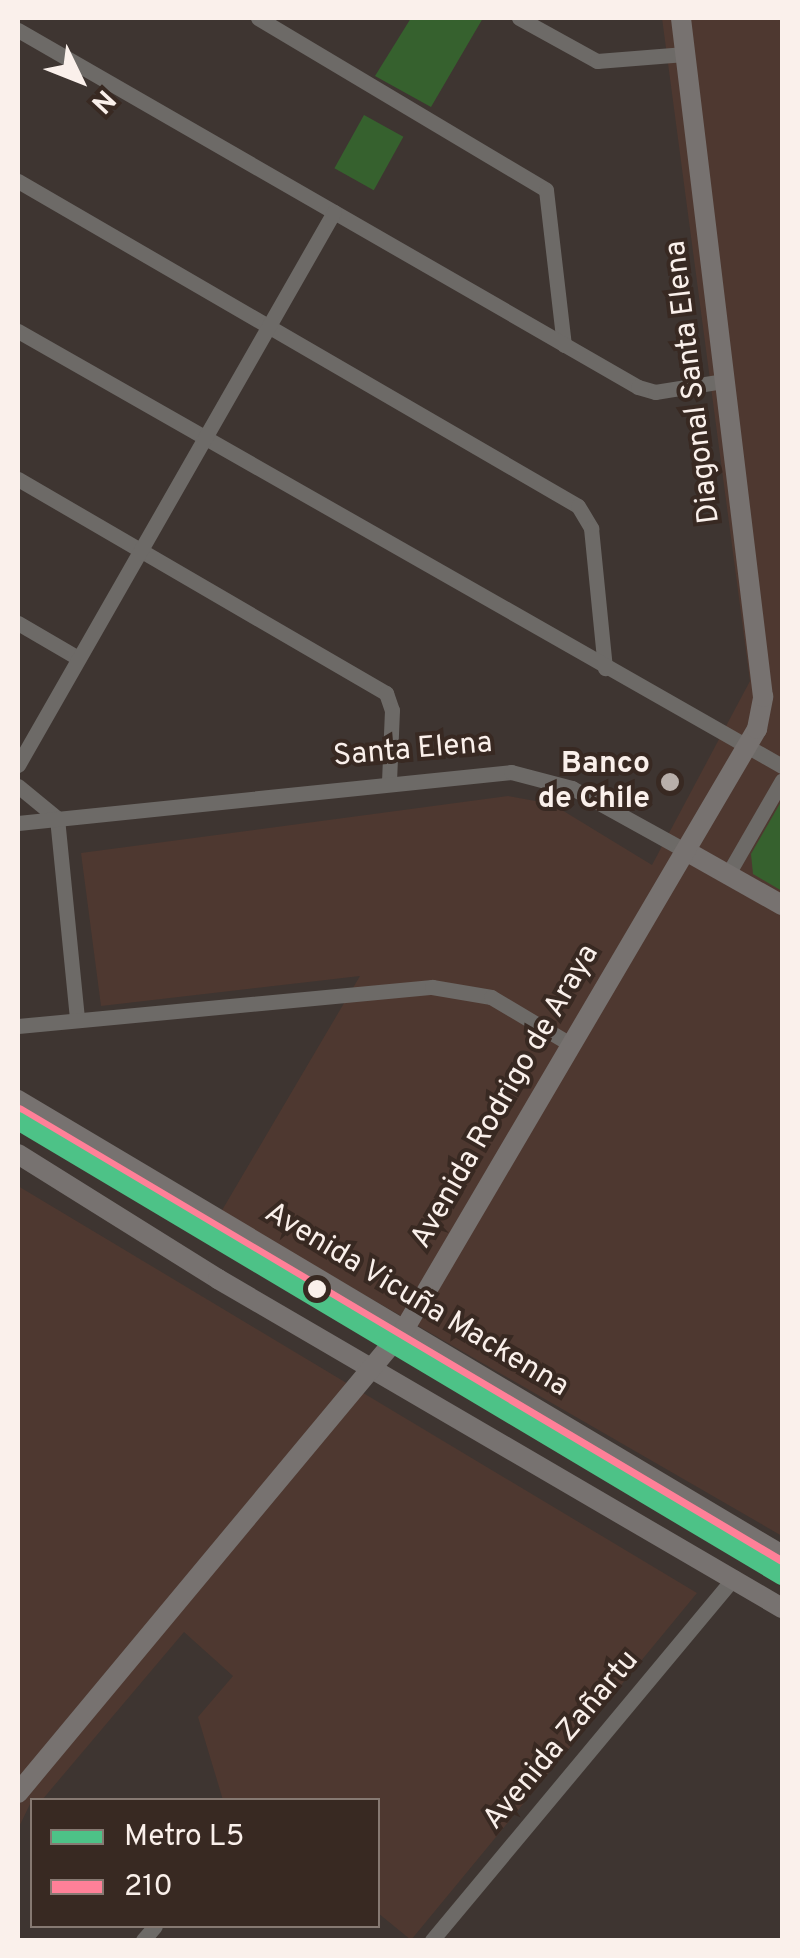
<!DOCTYPE html>
<html>
<head>
<meta charset="utf-8">
<style>
	body { margin:0 }
	#map { position:relative; width:800px; height:1958px; overflow:hidden; background:#3e3531; font-family:Overpass,sans-serif }
	div>[style] { position:absolute }
	.built>* { inset:0; background:#4e3830 }
	.green>* { inset:0; background:#36612e; transform-origin:0 0 }
	.minor>* { height:15px; margin:-7.5px; padding:0 7.5px; transform-origin:7.5px; border-radius:7.5px; background:#6d6a67 }
	.major>* { height:20px; margin:-10px; padding:0 10px; transform-origin:10px; border-radius:10px; background:#777270 }
	.bus-1>* { height:15px; margin:-7.5px; padding:0 7.5px; transform-origin:7.5px; border-radius:7.5px; background:#ff8098 }
	.metro-1>* { height:18px; margin:-9px; padding:0 9px; transform-origin:9px; border-radius:9px; background:#4dc287 }
	.dots>* { width:28px; height:28px; translate:-50% -50%; box-sizing:border-box; border:5px solid #382922; border-radius:50% }
	span { translate:-50% -50%; white-space:nowrap; text-align:center; line-height:1.15; -webkit-text-stroke:8px #382922; paint-order:stroke }
	.street-label { font-size:30px; color:#faf0eb }
	.poi-label { font-size:30px; color:#faf0eb; font-weight:700 }
	.right { translate:-100% -50%; text-align:right }
	.frame { position:absolute; inset:0; border:20px solid #faf0eb; pointer-events:none }
	.legend { position:absolute; left:30px; top:1798px; width:350px; height:130px; box-sizing:border-box; background:#382922; border:2px solid #867972; margin:0; padding:12px 18px; list-style:none; font-size:30px; color:#faf0eb }
	.legend li { display:flex; align-items:center; gap:20px; height:50px }
	.legend b { width:50px; border:2px solid #867972 }
	.north { position:absolute; left:30px; top:30px; width:100px; height:100px; -webkit-text-stroke:8px #382922; paint-order:stroke; rotate:133deg; font-size:28px; font-weight:700; line-height:40px; text-align:center; color:#faf0eb }
	.north::after { content:''; display:block; margin:auto; width:35px; height:45px; background:#faf0eb; clip-path:polygon(50% 0,100% 100%,50% 72%,0 100%) }
</style>
</head>
<body>
<div id="map">
	<div class="built">
		<i style="clip-path:polygon(662px 18px,782px 18px,782px 1536px,221px 1212px,360px 976px,101px 1006px,81px 853px,508px 796px,552px 804px,652px 865px,750px 681px)"></i>
		<i style="clip-path:polygon(18px 1186px,697px 1593px,411px 1940px,378px 1913px,378px 1800px,223px 1800px,198px 1717px,233px 1676px,184px 1632px,42px 1800px,32px 1800px,18px 1829px)"></i>
	</div>
	<div class="green">
		<i style="clip-path:polygon(411px 18px,483px 18px,431px 107px,375px 76px)"></i>
		<i style="left:364px;top:115px;width:45px;height:61px;rotate:29deg"></i>
		<i style="clip-path:polygon(782px 800px,782px 891px,753px 874px,751px 854px)"></i>
	</div>
	<div class="minor">
		<i style="left:258px;top:18px;width:335px;rotate:30.8deg"></i>
		<i style="left:546px;top:190px;width:156px;rotate:83.4deg"></i>
		<i style="left:519px;top:18px;width:89px;rotate:28.9deg"></i>
		<i style="left:597px;top:61px;width:88px;rotate:-4.5deg"></i>
		<i style="left:18px;top:30px;width:715px;rotate:29.93deg"></i>
		<i style="left:638px;top:387px;width:18px;rotate:16deg"></i>
		<i style="left:655px;top:392px;width:70px;rotate:-9.1deg"></i>
		<i style="left:18px;top:181px;width:647px;rotate:30.13deg"></i>
		<i style="left:578px;top:506px;width:26px;rotate:59deg"></i>
		<i style="left:591px;top:528px;width:141px;rotate:84.3deg"></i>
		<i style="left:18px;top:331px;width:879px;rotate:29.66deg"></i>
		<i style="left:18px;top:479px;width:426px;rotate:30.2deg"></i>
		<i style="left:386px;top:693px;width:18px;rotate:71deg"></i>
		<i style="left:392px;top:710px;width:73px;rotate:92.4deg"></i>
		<i style="left:18px;top:623px;width:69px;rotate:30.3deg"></i>
		<i style="left:18px;top:765px;width:637px;rotate:-60.26deg"></i>
		<i style="left:18px;top:786px;width:50px;rotate:39.4deg"></i>
		<i style="left:57px;top:818px;width:201px;rotate:84.3deg"></i>
		<i style="left:18px;top:823px;width:496px;rotate:-5.9deg"></i>
		<i style="left:511px;top:772px;width:63px;rotate:14.7deg"></i>
		<i style="left:572px;top:788px;width:130px;rotate:28.9deg"></i>
		<i style="left:728px;top:874px;width:108px;rotate:-60.1deg"></i>
		<i style="left:18px;top:1026px;width:416px;rotate:-5.4deg"></i>
		<i style="left:432px;top:987px;width:60px;rotate:9.6deg"></i>
		<i style="left:491px;top:997px;width:94px;rotate:30.7deg"></i>
		<i style="left:143px;top:1940px;width:18px;rotate:-49deg"></i>
		<i style="left:432px;top:1940px;width:472px;rotate:-50.2deg"></i>
	</div>
	<div class="major">
		<i style="left:686px;top:851px;width:110px;rotate:29.4deg"></i>
		<i style="left:18px;top:1100px;width:889px;rotate:30.78deg"></i>
		<i style="left:18px;top:1154px;width:236px;rotate:32deg"></i>
		<i style="left:218px;top:1279px;width:653px;rotate:30.26deg"></i>
		<i style="left:18px;top:1793px;width:605px;rotate:-50.23deg"></i>
		<i style="left:405px;top:1328px;width:695px;rotate:-59.56deg"></i>
		<i style="left:757px;top:729px;width:33px;rotate:-79deg"></i>
		<i style="left:763px;top:697px;width:684px;rotate:-96.89deg"></i>
	</div>
	<div class="bus-1">
		<i style="left:18px;top:1112px;width:888px;rotate:30.67deg"></i>
	</div>
	<div class="metro-1">
		<i style="left:18px;top:1121px;width:889px;rotate:30.78deg"></i>
	</div>
	<div class="dots">
		<i style="left:670px;top:782px;background:#b8afaa"></i>
		<i style="left:317px;top:1289px;background:#faf0eb"></i>
	</div>
	<div class="street-label">
		<span style="left:694px;top:382px;rotate:-97deg">Diagonal Santa Elena</span>
		<span style="left:413px;top:751px;rotate:-5deg">Santa Elena</span>
		<span style="left:506px;top:1097px;rotate:-60deg">Avenida Rodrigo de Araya</span>
		<span style="left:416px;top:1301px;rotate:31deg">Avenida Vicuña Mackenna</span>
		<span style="left:562px;top:1741px;rotate:-50deg">Avenida Zañartu</span>
	</div>
	<div class="poi-label">
		<span class="right" style="left:650px;top:782px">Banco<br>de Chile</span>
	</div>
	<div class="frame"></div>
	<ul class="legend">
	<li><b style="height:12px;background:#4dc287"></b>Metro L5</li>
	<li><b style="height:12px;background:#ff8098"></b>210</li>
	</ul>
	<div class="north">N</div>
</div>
</body>
</html>
